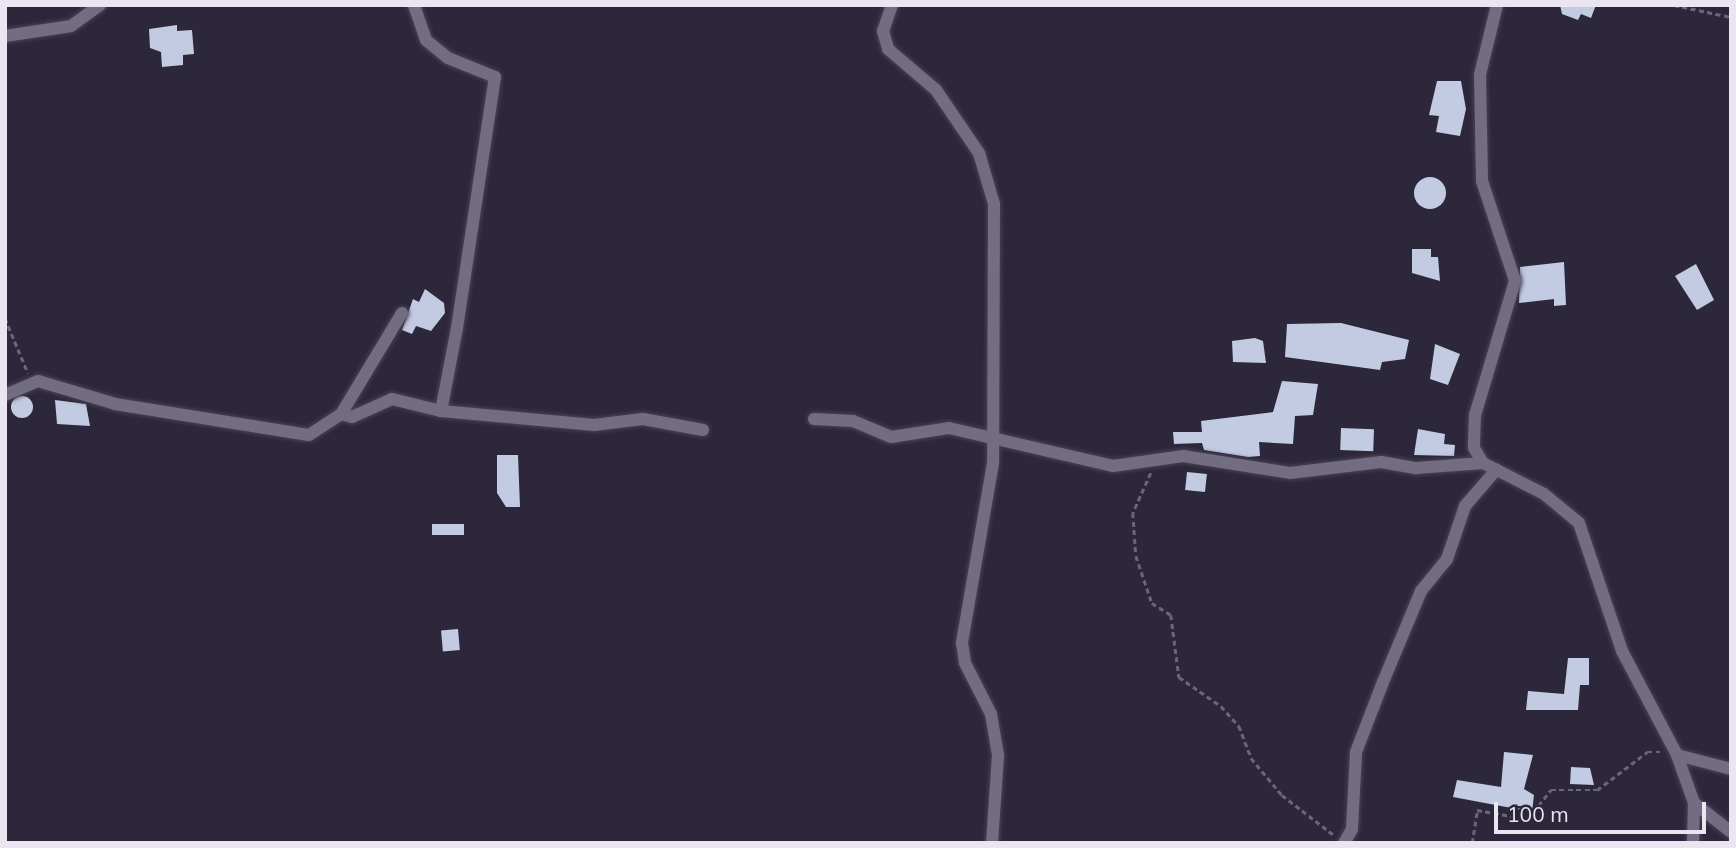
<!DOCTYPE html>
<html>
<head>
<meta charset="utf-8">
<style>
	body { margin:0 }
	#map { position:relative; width:1736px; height:848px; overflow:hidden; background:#2c273a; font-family:Mulish,sans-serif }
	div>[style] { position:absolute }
	.building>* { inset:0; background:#c3cbe3; transform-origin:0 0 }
	.round { border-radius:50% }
	.path>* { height:2.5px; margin-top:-1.25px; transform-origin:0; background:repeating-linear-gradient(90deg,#6a6677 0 5px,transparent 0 8.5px) }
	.roads { filter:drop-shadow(0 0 2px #484353) drop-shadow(0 0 2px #484353) }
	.minor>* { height:12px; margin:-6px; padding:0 6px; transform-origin:6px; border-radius:6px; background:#726d83 }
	span { translate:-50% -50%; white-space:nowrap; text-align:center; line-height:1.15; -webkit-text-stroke:7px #2c273a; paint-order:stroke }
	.frame { position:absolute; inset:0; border:7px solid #e9e6f2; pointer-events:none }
	.scale { position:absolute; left:1494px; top:802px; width:212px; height:32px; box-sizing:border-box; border:4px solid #e9e6f2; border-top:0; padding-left:9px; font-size:21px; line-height:24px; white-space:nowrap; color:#e9e6f2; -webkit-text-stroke:5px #2c273a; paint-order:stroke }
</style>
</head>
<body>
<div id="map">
	<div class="building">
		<i style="clip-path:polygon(1560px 5px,1596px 5px,1591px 18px,1581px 14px,1578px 20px,1562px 14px)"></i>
		<i style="clip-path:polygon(177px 25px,177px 31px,192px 30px,194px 54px,183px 55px,183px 65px,162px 67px,161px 52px,150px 48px,149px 29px)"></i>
		<i style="clip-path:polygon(1437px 81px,1461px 81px,1466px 109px,1460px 136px,1436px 132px,1439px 116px,1429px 115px)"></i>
		<i class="round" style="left:1414px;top:177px;width:32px;height:32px"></i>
		<i style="clip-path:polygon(1412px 249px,1431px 249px,1431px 257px,1438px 257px,1440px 281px,1412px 273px)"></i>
		<i style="clip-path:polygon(1564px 262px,1566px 305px,1554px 306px,1554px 299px,1519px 303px,1520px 267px)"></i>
		<i style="clip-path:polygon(1696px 264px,1714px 300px,1697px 310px,1675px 276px)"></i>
		<i style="clip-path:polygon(425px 289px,444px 303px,445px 313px,431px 331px,416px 326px,412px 334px,402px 330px,413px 299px,419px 302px)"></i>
		<i style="clip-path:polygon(1341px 323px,1409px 340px,1405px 359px,1382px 362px,1380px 370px,1285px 357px,1287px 324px)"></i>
		<i style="clip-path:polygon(1255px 338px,1263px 341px,1266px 363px,1233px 362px,1232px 341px)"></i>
		<i style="clip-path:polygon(1435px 344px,1460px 354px,1448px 385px,1430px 379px)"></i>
		<i style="clip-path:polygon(1282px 381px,1318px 384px,1313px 415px,1295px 416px,1293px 444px,1259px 442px,1260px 456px,1248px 457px,1204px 450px,1202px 443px,1174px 444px,1173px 432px,1202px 432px,1201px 421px,1273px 412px)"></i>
		<i class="round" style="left:11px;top:396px;width:22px;height:22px"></i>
		<i style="clip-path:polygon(55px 400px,86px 404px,90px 426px,57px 424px)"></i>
		<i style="left:1341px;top:428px;width:33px;height:22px;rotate:2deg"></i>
		<i style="clip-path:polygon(1418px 429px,1445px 434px,1444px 444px,1455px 445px,1454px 456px,1414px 455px)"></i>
		<i style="clip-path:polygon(497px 455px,518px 455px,520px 507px,506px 507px,497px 493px)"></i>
		<i style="left:1187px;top:472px;width:20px;height:18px;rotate:6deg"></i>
		<i style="left:432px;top:524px;width:32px;height:11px"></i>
		<i style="left:458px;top:629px;width:21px;height:17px;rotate:85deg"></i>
		<i style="clip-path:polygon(1568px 658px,1589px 658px,1589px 685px,1580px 685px,1578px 710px,1526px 710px,1528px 691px,1564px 694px)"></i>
		<i style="clip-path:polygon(1504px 752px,1533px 755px,1524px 789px,1534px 795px,1532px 812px,1453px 797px,1457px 780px,1501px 787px)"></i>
		<i style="clip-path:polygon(1571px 767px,1590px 768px,1594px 785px,1570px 784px)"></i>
	</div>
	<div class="path">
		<i style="left:1674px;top:5px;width:58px;rotate:11.9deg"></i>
		<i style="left:5px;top:318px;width:60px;rotate:67.3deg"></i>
		<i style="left:1151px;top:473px;width:44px;rotate:114.2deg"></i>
		<i style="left:1133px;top:513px;width:43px;rotate:86deg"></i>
		<i style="left:1136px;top:556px;width:50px;rotate:71.2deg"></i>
		<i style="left:1152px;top:603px;width:22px;rotate:32deg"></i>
		<i style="left:1171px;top:615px;width:63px;rotate:82.6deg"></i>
		<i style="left:1179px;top:677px;width:51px;rotate:34.6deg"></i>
		<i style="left:1221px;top:706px;width:27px;rotate:48deg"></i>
		<i style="left:1239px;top:726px;width:34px;rotate:69deg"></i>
		<i style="left:1251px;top:758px;width:48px;rotate:50deg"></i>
		<i style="left:1282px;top:795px;width:66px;rotate:37.6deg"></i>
		<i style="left:1472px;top:843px;width:33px;rotate:-81deg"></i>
		<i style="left:1477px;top:810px;width:52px;rotate:10deg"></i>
		<i style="left:1528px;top:819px;width:37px;rotate:-52deg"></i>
		<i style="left:1551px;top:790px;width:46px"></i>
		<i style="left:1597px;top:790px;width:63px;rotate:-37.2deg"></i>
		<i style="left:1647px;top:752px;width:13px"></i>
	</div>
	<div class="roads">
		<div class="minor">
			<i style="left:892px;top:5px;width:28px;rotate:109deg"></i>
			<i style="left:883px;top:31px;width:19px;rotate:74deg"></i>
			<i style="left:888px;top:49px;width:63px;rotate:40.5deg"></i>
			<i style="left:936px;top:90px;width:76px;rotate:55.7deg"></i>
			<i style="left:979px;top:153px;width:53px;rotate:73.6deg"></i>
			<i style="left:994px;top:204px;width:259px;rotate:90.2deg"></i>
			<i style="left:993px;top:463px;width:183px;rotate:99.8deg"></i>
			<i style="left:962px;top:643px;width:20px;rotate:81deg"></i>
			<i style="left:965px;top:663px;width:57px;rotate:63deg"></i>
			<i style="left:991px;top:714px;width:42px;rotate:80.3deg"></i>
			<i style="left:998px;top:755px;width:88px;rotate:93.9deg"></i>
			<i style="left:1497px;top:5px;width:72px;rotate:103.7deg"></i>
			<i style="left:1480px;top:75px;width:106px;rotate:88.9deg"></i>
			<i style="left:1482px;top:181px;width:105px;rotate:71.7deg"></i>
			<i style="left:1515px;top:281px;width:140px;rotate:106.6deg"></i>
			<i style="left:1475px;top:415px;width:33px;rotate:92deg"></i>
			<i style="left:1474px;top:448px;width:17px;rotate:59deg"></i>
			<i style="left:1483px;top:463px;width:68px;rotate:26.9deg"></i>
			<i style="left:1544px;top:494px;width:45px;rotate:39.6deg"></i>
			<i style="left:1579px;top:523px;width:135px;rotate:71.4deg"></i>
			<i style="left:1622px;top:651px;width:118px;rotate:62.1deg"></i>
			<i style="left:1677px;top:755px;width:51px;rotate:70.5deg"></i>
			<i style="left:1694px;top:803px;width:47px;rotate:38.1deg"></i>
			<i style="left:5px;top:36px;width:67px;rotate:-8.6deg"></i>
			<i style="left:71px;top:26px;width:36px;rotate:-36deg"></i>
			<i style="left:402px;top:313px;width:118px;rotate:121.1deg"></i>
			<i style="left:341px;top:414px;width:11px;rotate:15deg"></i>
			<i style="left:352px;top:417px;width:44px;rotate:-24.2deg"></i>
			<i style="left:392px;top:399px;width:50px;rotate:13.8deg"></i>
			<i style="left:441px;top:411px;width:85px;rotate:-79.1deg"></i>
			<i style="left:457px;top:328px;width:254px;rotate:-81.4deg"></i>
			<i style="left:495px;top:77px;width:51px;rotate:-158deg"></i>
			<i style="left:448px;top:58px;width:28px;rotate:-141deg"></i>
			<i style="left:426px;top:40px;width:37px;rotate:-109deg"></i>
			<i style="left:5px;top:395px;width:36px;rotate:-23deg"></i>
			<i style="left:38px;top:381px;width:80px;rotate:16.6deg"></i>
			<i style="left:115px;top:404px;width:196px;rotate:9.1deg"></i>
			<i style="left:309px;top:435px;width:38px;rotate:-33deg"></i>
			<i style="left:441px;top:411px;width:154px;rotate:5.2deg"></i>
			<i style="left:594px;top:425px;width:49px;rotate:-7deg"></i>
			<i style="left:643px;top:419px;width:61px;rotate:10.4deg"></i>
			<i style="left:814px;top:419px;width:39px;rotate:3deg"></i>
			<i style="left:853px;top:421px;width:41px;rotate:22.8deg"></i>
			<i style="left:891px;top:437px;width:59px;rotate:-8.8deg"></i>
			<i style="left:949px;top:428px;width:168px;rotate:13deg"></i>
			<i style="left:1113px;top:466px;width:71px;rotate:-8.1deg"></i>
			<i style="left:1183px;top:456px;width:108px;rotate:9deg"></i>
			<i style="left:1290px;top:473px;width:92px;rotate:-6.9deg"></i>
			<i style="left:1381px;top:462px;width:36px;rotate:10deg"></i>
			<i style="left:1416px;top:468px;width:67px;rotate:-4.3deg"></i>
			<i style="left:1677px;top:755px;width:56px;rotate:14.5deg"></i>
			<i style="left:1344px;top:843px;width:16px;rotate:-60deg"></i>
			<i style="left:1352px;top:829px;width:77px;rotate:-87deg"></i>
			<i style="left:1356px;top:752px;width:75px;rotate:-68.9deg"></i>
			<i style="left:1383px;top:682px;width:99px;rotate:-67.3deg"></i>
			<i style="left:1421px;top:591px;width:41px;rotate:-50.9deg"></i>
			<i style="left:1447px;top:559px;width:56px;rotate:-71.2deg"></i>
			<i style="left:1465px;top:506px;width:48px;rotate:-49.3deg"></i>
			<i style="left:1693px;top:843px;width:40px;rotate:-88.6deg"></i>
		</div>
	</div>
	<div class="frame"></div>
	<div class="scale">100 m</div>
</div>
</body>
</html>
